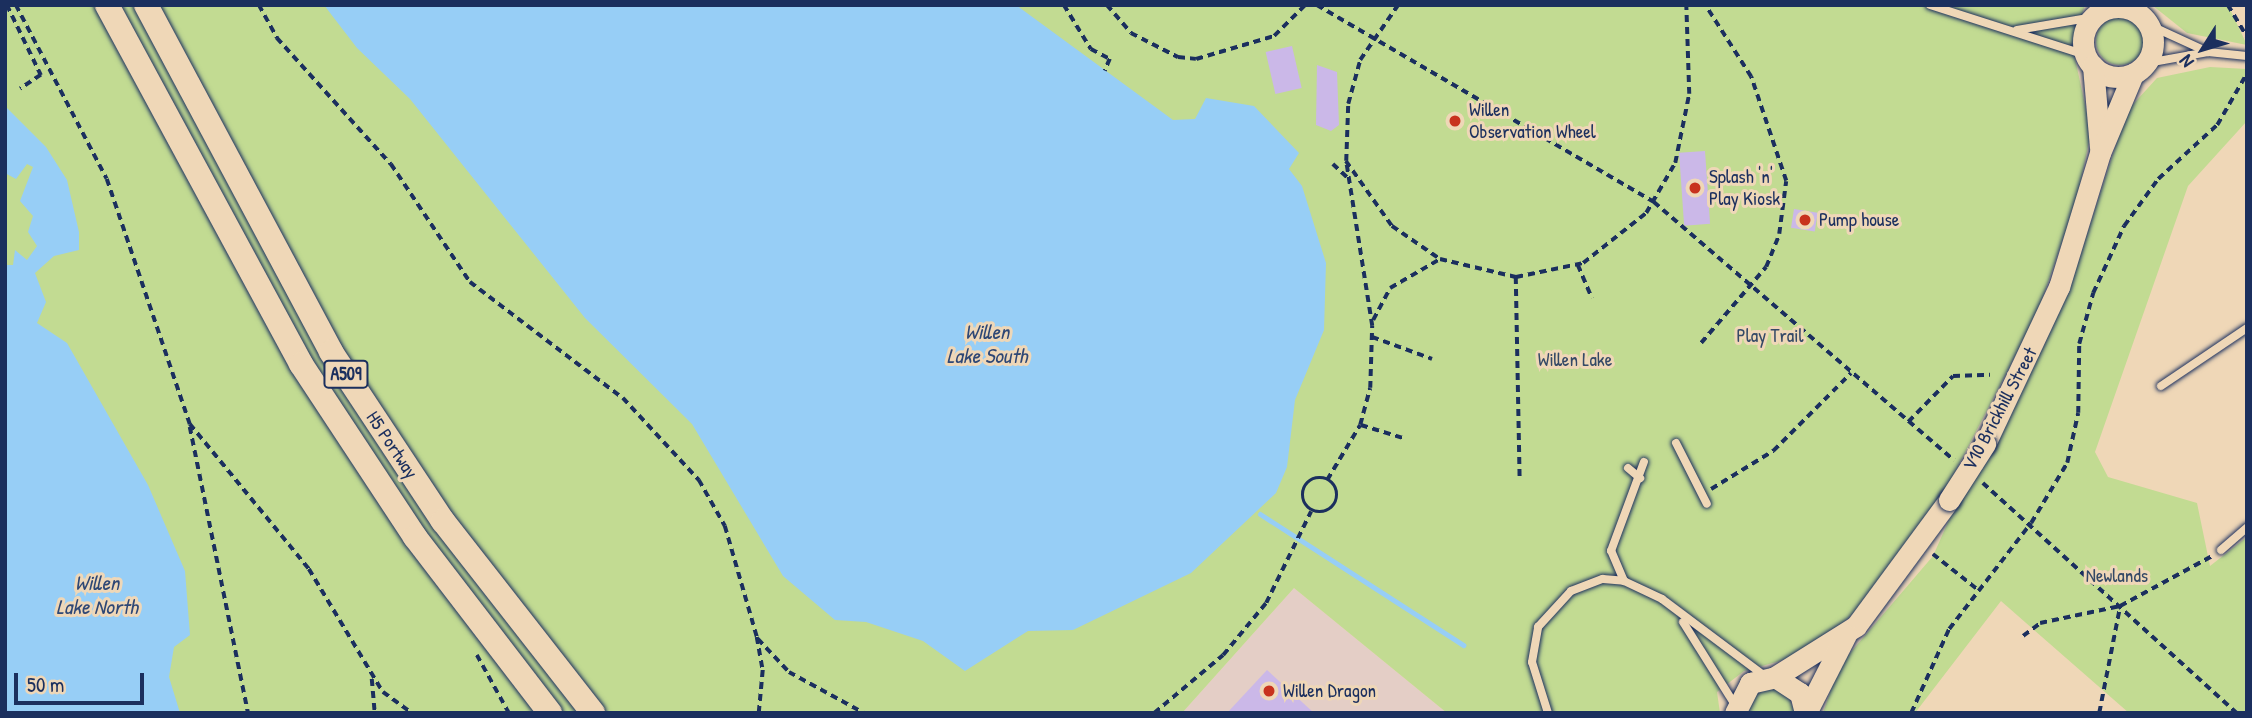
<!DOCTYPE html>
<html>
<head>
<meta charset="utf-8">
<style>
	body { margin:0 }
	#map { position:relative; width:2252px; height:718px; overflow:hidden; background:#efd7b7; font-family:"Patrick Hand",sans-serif }
	div>[style] { position:absolute }
	.built>* { inset:0; background:#e4cec6 }
	.green>* { inset:0; background:#c2db92 }
	.round { border-radius:50% }
	.water>* { inset:0; background:#97cef6 }
	.stream>* { height:5px; margin:-2.5px; padding:0 2.5px; transform-origin:2.5px; border-radius:2.5px; background:#97cef6 }
	.building>* { inset:0; background:#cbb8e8; transform-origin:0 0 }
	.path>* { height:3.5px; margin-top:-1.75px; transform-origin:0; background:repeating-linear-gradient(90deg,#1b2f5e 0 7px,transparent 0 12px) }
	.path>.ring { margin:-1.75px; padding:0; box-sizing:content-box; background:none; border:3.5px solid #1b2f5e; border-radius:50% }
	.roads { filter:drop-shadow(0 0 2px #1b2f5e) drop-shadow(0 0 2px #1b2f5e) }
	.lane>* { height:8px; margin:-4px; padding:0 4px; transform-origin:4px; border-radius:4px; background:#efd7b7 }
	.secondary>* { height:21px; margin:-10.5px; padding:0 10.5px; transform-origin:10.5px; border-radius:10.5px; background:#efd7b7 }
	.secondary>.ring { margin:-10.5px; padding:0; box-sizing:content-box; background:none; border:21px solid #efd7b7; border-radius:50% }
	.primary>* { height:24px; margin:-12px; padding:0 12px; transform-origin:12px; border-radius:12px; background:#efd7b7 }
	.bridges { filter:drop-shadow(0 0 2px #1b2f5e) drop-shadow(0 0 2px #1b2f5e) }
	.secondary-bridge>* { height:21px; margin:-10.5px; padding:0 10.5px; transform-origin:10.5px; border-radius:10.5px; background:#efd7b7 }
	.dots>* { width:19px; height:19px; translate:-50% -50%; box-sizing:border-box; border:4px solid #efd7b7; border-radius:50% }
	span { translate:-50% -50%; white-space:nowrap; text-align:center; line-height:1.15; -webkit-text-stroke:6px #efd7b7; paint-order:stroke }
	.shield-label span { padding:2px 5px; background:#efd7b7; border:2px solid; border-radius:5px; -webkit-text-stroke-width:0 }
	.shield-label { font-size:18px; color:#1b2f5e; font-weight:700 }
	.poi-label { font-size:19px; color:#1b2f5e }
	.left { translate:0 -50%; text-align:left }
	.park-label { font-size:19px; color:#344966 }
	.street-label { font-size:19px; color:#1b2f5e }
	.water-label { font-size:21px; color:#2e4775; font-style:italic }
	.frame { position:absolute; inset:0; border:7px solid #1b2f5e; pointer-events:none }
	.north { position:absolute; left:2168px; top:14px; width:70px; height:70px; -webkit-text-stroke:5px #efd7b7; paint-order:stroke; rotate:233deg; font-size:19px; font-weight:700; line-height:28px; text-align:center; color:#1b2f5e }
	.north::after { content:''; display:block; margin:auto; width:24px; height:32px; background:#1b2f5e; clip-path:polygon(50% 0,100% 100%,50% 72%,0 100%) }
	.scale { position:absolute; left:14px; top:673px; width:130px; height:32px; box-sizing:border-box; border:4px solid #1b2f5e; border-top:0; padding-left:9px; font-size:21px; line-height:24px; white-space:nowrap; color:#1b2f5e; -webkit-text-stroke:5px #efd7b7; paint-order:stroke }
</style>
</head>
<body>
<div id="map">
	<div class="built">
		<i style="clip-path:polygon(1294px 588px,1447px 713px,1182px 713px)"></i>
	</div>
	<div class="green">
		<i style="clip-path:polygon(5px 5px,2085px 5px,2072px 45px,2091px 132px,2077px 199px,2037px 314px,1942px 497px,1872px 595px,1836px 630px,1787px 659px,1744px 671px,1717px 692px,1720px 713px,1447px 713px,1294px 588px,1182px 713px,5px 713px)"></i>
		<i style="clip-path:polygon(2152px 5px,2228px 5px,2247px 45px,2187px 33px)"></i>
		<i class="round" style="left:2096px;top:17px;width:48px;height:48px"></i>
		<i style="clip-path:polygon(2210px 67px,2247px 69px,2247px 121px,2188px 186px,2095px 452px,2108px 477px,2197px 503px,2210px 566px,2247px 537px,2247px 713px,2129px 713px,2001px 601px,1915px 713px,1823px 713px,1839px 666px,1933px 556px,1957px 502px,1991px 456px,2072px 281px,2127px 111px,2157px 78px)"></i>
		<i style="clip-path:polygon(1772px 687px,1788px 695px,1795px 713px,1746px 713px,1755px 692px)"></i>
	</div>
	<div class="water">
		<i style="clip-path:polygon(324px 5px,1016px 5px,1173px 120px,1195px 119px,1206px 98px,1254px 106px,1299px 153px,1289px 169px,1302px 186px,1326px 263px,1324px 330px,1295px 400px,1287px 467px,1276px 493px,1191px 573px,1073px 630px,1028px 631px,965px 671px,923px 641px,866px 622px,835px 620px,783px 576px,692px 424px,585px 318px,410px 99px,357px 48px)"></i>
		<i style="clip-path:polygon(5px 106px,46px 147px,67px 180px,79px 232px,79px 250px,54px 256px,35px 273px,46px 302px,37px 323px,67px 343px,148px 485px,185px 571px,190px 635px,174px 647px,169px 677px,180px 713px,5px 713px,5px 265px,13px 265px,15px 250px,27px 260px,37px 246px,28px 232px,33px 216px,20px 201px,33px 167px,27px 164px,16px 179px,5px 173px)"></i>
	</div>
	<div class="stream">
		<i style="left:1260px;top:514px;width:242px;rotate:32.8deg"></i>
	</div>
	<div class="building">
		<i style="left:1292px;top:46px;width:43px;height:27px;rotate:77deg"></i>
		<i style="clip-path:polygon(1317px 65px,1337px 72px,1339px 125px,1331px 131px,1316px 125px)"></i>
		<i style="left:1705px;top:151px;width:73px;height:26px;rotate:86deg"></i>
		<i style="left:1794px;top:209px;width:24px;height:19px;rotate:9deg"></i>
		<i style="clip-path:polygon(1267px 670px,1314px 713px,1227px 713px)"></i>
	</div>
	<div class="path">
		<i style="left:7px;top:5px;width:78px;rotate:64.1deg"></i>
		<i style="left:41px;top:75px;width:25px;rotate:146deg"></i>
		<i style="left:16px;top:5px;width:196px;rotate:62.4deg"></i>
		<i style="left:107px;top:179px;width:259px;rotate:71.3deg"></i>
		<i style="left:190px;top:424px;width:188px;rotate:50.6deg"></i>
		<i style="left:309px;top:569px;width:144px;rotate:59deg"></i>
		<i style="left:383px;top:692px;width:36px;rotate:36deg"></i>
		<i style="left:259px;top:5px;width:38px;rotate:61deg"></i>
		<i style="left:277px;top:38px;width:170px;rotate:47.9deg"></i>
		<i style="left:391px;top:164px;width:142px;rotate:56.2deg"></i>
		<i style="left:470px;top:282px;width:192px;rotate:37.2deg"></i>
		<i style="left:623px;top:398px;width:112px;rotate:47.2deg"></i>
		<i style="left:699px;top:480px;width:53px;rotate:60.5deg"></i>
		<i style="left:725px;top:526px;width:116px;rotate:73.9deg"></i>
		<i style="left:757px;top:637px;width:34px;rotate:80deg"></i>
		<i style="left:763px;top:670px;width:43px;rotate:95.3deg"></i>
		<i style="left:1064px;top:5px;width:52px;rotate:58.5deg"></i>
		<i style="left:1091px;top:49px;width:21px;rotate:28deg"></i>
		<i style="left:1110px;top:59px;width:13px;rotate:113deg"></i>
		<i style="left:1107px;top:5px;width:37px;rotate:49deg"></i>
		<i style="left:1131px;top:33px;width:53px;rotate:27.1deg"></i>
		<i style="left:1178px;top:57px;width:18px;rotate:6deg"></i>
		<i style="left:1196px;top:59px;width:81px;rotate:-16.4deg"></i>
		<i style="left:1274px;top:36px;width:44px;rotate:-45deg"></i>
		<i style="left:1317px;top:5px;width:390px;rotate:30.3deg"></i>
		<i style="left:1654px;top:202px;width:396px;rotate:40.7deg"></i>
		<i style="left:2228px;top:5px;width:37px;rotate:59deg"></i>
		<i style="left:1346px;top:161px;width:80px;rotate:54.7deg"></i>
		<i style="left:1392px;top:226px;width:58px;rotate:34.5deg"></i>
		<i style="left:1440px;top:259px;width:78px;rotate:13.3deg"></i>
		<i style="left:1516px;top:277px;width:68px;rotate:-11.8deg"></i>
		<i style="left:1583px;top:263px;width:80px;rotate:-38.4deg"></i>
		<i style="left:1646px;top:213px;width:58px;rotate:-59.9deg"></i>
		<i style="left:1675px;top:163px;width:70px;rotate:-78.5deg"></i>
		<i style="left:1689px;top:94px;width:89px;rotate:-91.9deg"></i>
		<i style="left:1333px;top:164px;width:22px;rotate:43deg"></i>
		<i style="left:1578px;top:265px;width:36px;rotate:67deg"></i>
		<i style="left:1516px;top:277px;width:203px;rotate:88.9deg"></i>
		<i style="left:1373px;top:320px;width:36px;rotate:-62deg"></i>
		<i style="left:1390px;top:288px;width:58px;rotate:-30.1deg"></i>
		<i style="left:1372px;top:337px;width:64px;rotate:20.1deg"></i>
		<i style="left:1701px;top:343px;width:100px;rotate:-49.5deg"></i>
		<i style="left:1766px;top:267px;width:35px;rotate:-68deg"></i>
		<i style="left:1779px;top:234px;width:53px;rotate:-82.5deg"></i>
		<i style="left:1786px;top:181px;width:110px;rotate:-108.6deg"></i>
		<i style="left:1751px;top:77px;width:85px;rotate:-122.6deg"></i>
		<i style="left:1908px;top:422px;width:64px;rotate:-45.6deg"></i>
		<i style="left:1953px;top:376px;width:37px;rotate:-2deg"></i>
		<i style="left:1361px;top:425px;width:47px;rotate:17.3deg"></i>
		<i style="left:190px;top:427px;width:292px;rotate:78.5deg"></i>
		<i class="ring" style="left:1303px;top:478px;width:30.5px;height:30.5px"></i>
		<i style="left:1327px;top:480px;width:64px;rotate:-59deg"></i>
		<i style="left:1360px;top:425px;width:38px;rotate:-75deg"></i>
		<i style="left:1370px;top:388px;width:62px;rotate:-88.2deg"></i>
		<i style="left:1372px;top:326px;width:167px;rotate:-99deg"></i>
		<i style="left:1346px;top:161px;width:57px;rotate:-88deg"></i>
		<i style="left:1348px;top:104px;width:46px;rotate:-74.7deg"></i>
		<i style="left:1360px;top:60px;width:67px;rotate:-55.4deg"></i>
		<i style="left:1983px;top:483px;width:343px;rotate:42.2deg"></i>
		<i style="left:1711px;top:489px;width:73px;rotate:-31.5deg"></i>
		<i style="left:1773px;top:451px;width:110px;rotate:-45deg"></i>
		<i style="left:1933px;top:554px;width:56px;rotate:38.5deg"></i>
		<i style="left:2023px;top:636px;width:21px;rotate:-37deg"></i>
		<i style="left:2040px;top:623px;width:82px;rotate:-12deg"></i>
		<i style="left:2120px;top:606px;width:105px;rotate:-28.5deg"></i>
		<i style="left:758px;top:639px;width:45px;rotate:46.8deg"></i>
		<i style="left:789px;top:672px;width:85px;rotate:28.7deg"></i>
		<i style="left:477px;top:655px;width:66px;rotate:61.1deg"></i>
		<i style="left:372px;top:679px;width:34px;rotate:85deg"></i>
		<i style="left:1154px;top:713px;width:90px;rotate:-40deg"></i>
		<i style="left:1223px;top:655px;width:67px;rotate:-50.4deg"></i>
		<i style="left:1266px;top:603px;width:102px;rotate:-63.9deg"></i>
		<i style="left:1911px;top:713px;width:92px;rotate:-65.7deg"></i>
		<i style="left:1949px;top:629px;width:134px;rotate:-52.3deg"></i>
		<i style="left:2031px;top:523px;width:70px;rotate:-59deg"></i>
		<i style="left:2067px;top:463px;width:51px;rotate:-77.6deg"></i>
		<i style="left:2078px;top:413px;width:69px;rotate:-89.2deg"></i>
		<i style="left:2079px;top:344px;width:53px;rotate:-74.6deg"></i>
		<i style="left:2093px;top:293px;width:74px;rotate:-65.2deg"></i>
		<i style="left:2124px;top:226px;width:58px;rotate:-54.1deg"></i>
		<i style="left:2158px;top:179px;width:80px;rotate:-42.5deg"></i>
		<i style="left:2217px;top:125px;width:60px;rotate:-60deg"></i>
		<i style="left:2099px;top:713px;width:109px;rotate:-78.9deg"></i>
	</div>
	<div class="roads">
		<div class="lane">
			<i style="left:1930px;top:5px;width:164px;rotate:17.8deg"></i>
			<i style="left:2149px;top:25px;width:65px;rotate:24.6deg"></i>
			<i style="left:2208px;top:52px;width:39px;rotate:6deg"></i>
			<i style="left:2017px;top:30px;width:78px;rotate:-9.6deg"></i>
			<i style="left:2147px;top:63px;width:62px;rotate:-10.2deg"></i>
			<i style="left:2161px;top:386px;width:104px;rotate:-34deg"></i>
			<i style="left:1676px;top:443px;width:68px;rotate:63.1deg"></i>
			<i style="left:1628px;top:468px;width:16px;rotate:40deg"></i>
			<i style="left:2221px;top:550px;width:35px;rotate:-41deg"></i>
			<i style="left:1624px;top:581px;width:33px;rotate:-113deg"></i>
			<i style="left:1611px;top:551px;width:95px;rotate:-69.7deg"></i>
			<i style="left:1683px;top:622px;width:98px;rotate:57.9deg"></i>
			<i style="left:1548px;top:713px;width:53px;rotate:-107.4deg"></i>
			<i style="left:1532px;top:662px;width:36px;rotate:-80deg"></i>
			<i style="left:1538px;top:627px;width:49px;rotate:-47.5deg"></i>
			<i style="left:1571px;top:591px;width:34px;rotate:-21deg"></i>
			<i style="left:1603px;top:579px;width:21px;rotate:5deg"></i>
			<i style="left:1624px;top:581px;width:42px;rotate:25.3deg"></i>
			<i style="left:1662px;top:599px;width:130px;rotate:36.9deg"></i>
		</div>
		<div class="secondary">
			<i class="ring" style="left:2083px;top:7px;width:49px;height:49px"></i>
			<i style="left:2093px;top:66px;width:82px;rotate:85.1deg"></i>
			<i style="left:1985px;top:444px;width:174px;rotate:-64.8deg"></i>
			<i style="left:2059px;top:287px;width:140px;rotate:-73deg"></i>
			<i style="left:2100px;top:153px;width:86px;rotate:-67.3deg"></i>
			<i style="left:1775px;top:677px;width:96px;rotate:-32.2deg"></i>
			<i style="left:1856px;top:626px;width:157px;rotate:-53.6deg"></i>
			<i style="left:1735px;top:713px;width:34px;rotate:-63deg"></i>
			<i style="left:1750px;top:683px;width:26px;rotate:-13deg"></i>
			<i style="left:1775px;top:677px;width:30px;rotate:33deg"></i>
			<i style="left:1800px;top:693px;width:21px;rotate:76deg"></i>
			<i style="left:1806px;top:713px;width:88px;rotate:-62.9deg"></i>
		</div>
		<div class="primary">
			<i style="left:107px;top:5px;width:408px;rotate:61.6deg"></i>
			<i style="left:301px;top:364px;width:207px;rotate:56.6deg"></i>
			<i style="left:415px;top:537px;width:222px;rotate:52.5deg"></i>
			<i style="left:146px;top:5px;width:393px;rotate:61.9deg"></i>
			<i style="left:331px;top:352px;width:203px;rotate:56.5deg"></i>
			<i style="left:443px;top:521px;width:244px;rotate:52deg"></i>
		</div>
	</div>
	<div class="bridges">
		<div class="secondary-bridge">
			<i style="left:1949px;top:500px;width:67px;rotate:-57.3deg"></i>
		</div>
	</div>
	<div class="dots">
		<i style="left:1455px;top:121px;background:#c8321e"></i>
		<i style="left:1695px;top:188px;background:#c8321e"></i>
		<i style="left:1805px;top:220px;background:#c8321e"></i>
		<i style="left:1269px;top:691px;background:#c8321e"></i>
	</div>
	<div class="shield-label">
		<span style="left:346px;top:374px">A509</span>
	</div>
	<div class="poi-label">
		<span class="left" style="left:1469px;top:121px">Willen<br>Observation Wheel</span>
		<span class="left" style="left:1709px;top:188px">Splash 'n'<br>Play Kiosk</span>
		<span class="left" style="left:1819px;top:220px">Pump house</span>
		<span class="left" style="left:1283px;top:691px">Willen Dragon</span>
	</div>
	<div class="park-label">
		<span style="left:1770px;top:336px">Play Trail</span>
		<span style="left:1575px;top:360px">Willen Lake</span>
		<span style="left:2117px;top:576px">Newlands</span>
	</div>
	<div class="street-label">
		<span style="left:2000px;top:409px;rotate:-62deg">V10 Brickhill Street</span>
		<span style="left:392px;top:445px;rotate:56deg">H5 Portway</span>
	</div>
	<div class="water-label">
		<span style="left:987px;top:344px">Willen<br>Lake South</span>
		<span style="left:97px;top:595px">Willen<br>Lake North</span>
	</div>
	<div class="frame"></div>
	<div class="north">N</div>
	<div class="scale">50 m</div>
</div>
</body>
</html>
